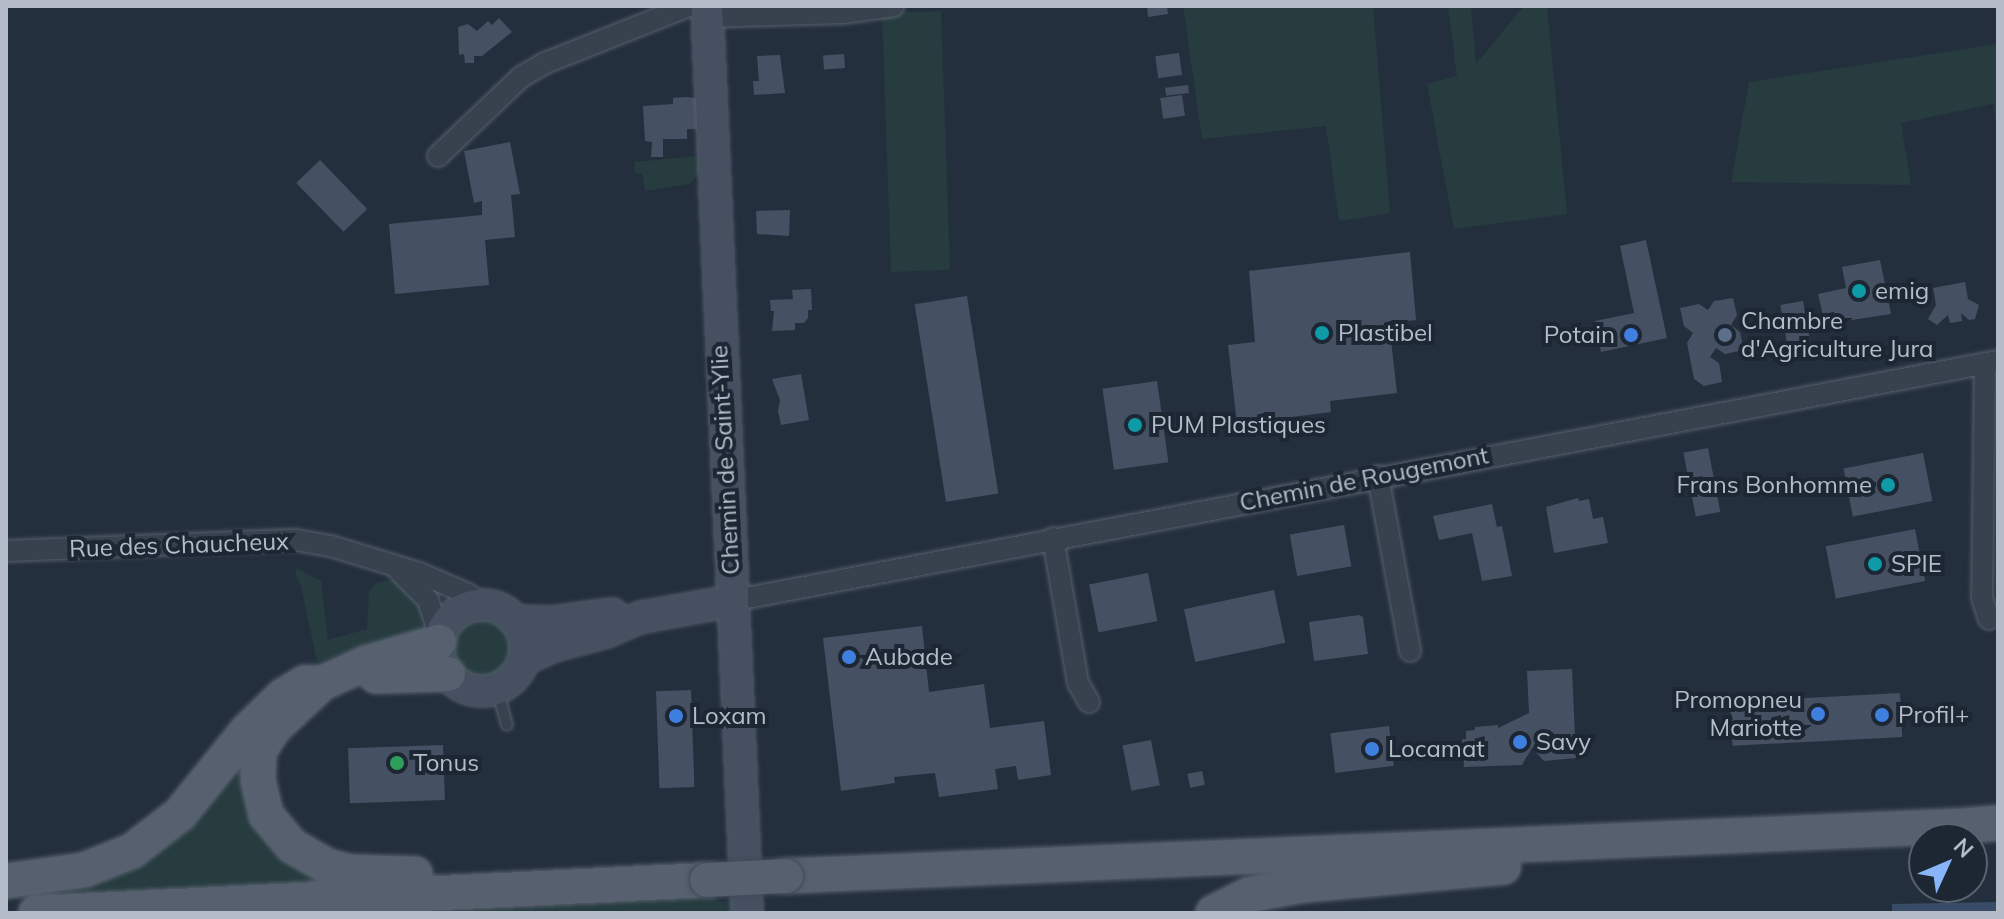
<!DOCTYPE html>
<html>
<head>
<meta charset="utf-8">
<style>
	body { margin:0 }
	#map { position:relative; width:2004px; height:919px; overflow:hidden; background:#242f3e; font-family:Mulish,sans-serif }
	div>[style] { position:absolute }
	.green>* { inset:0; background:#263c3f; transform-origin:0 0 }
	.round { border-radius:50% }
	.water>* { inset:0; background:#394c67 }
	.building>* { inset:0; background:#455162; transform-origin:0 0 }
	.roads { filter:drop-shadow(0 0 2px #565f6c) drop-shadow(0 0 2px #565f6c) }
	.lane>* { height:10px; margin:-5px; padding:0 5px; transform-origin:5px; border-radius:5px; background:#38414e }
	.street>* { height:20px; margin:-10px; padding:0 10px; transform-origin:10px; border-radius:10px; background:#38414e }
	.secondary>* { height:30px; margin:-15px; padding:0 15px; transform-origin:15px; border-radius:15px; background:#465061 }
	.secondary>.ring { margin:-15px; padding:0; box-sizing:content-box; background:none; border:30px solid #465061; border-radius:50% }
	.primary>* { height:34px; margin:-17px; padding:0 17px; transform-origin:17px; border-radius:17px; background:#56606e }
	.bridges { filter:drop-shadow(0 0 2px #414a57) drop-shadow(0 0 2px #414a57) }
	.primary-bridge>* { height:34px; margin:-17px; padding:0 17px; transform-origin:17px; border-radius:17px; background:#56606e }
	.dots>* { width:22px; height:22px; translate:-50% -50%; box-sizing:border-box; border:4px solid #1d2633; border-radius:50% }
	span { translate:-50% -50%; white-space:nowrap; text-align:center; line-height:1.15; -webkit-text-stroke:8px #1d2633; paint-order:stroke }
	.poi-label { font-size:24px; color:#b4bcc9 }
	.left { translate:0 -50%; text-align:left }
	.right { translate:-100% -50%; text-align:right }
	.street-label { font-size:24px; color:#b4bcc9 }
	.frame { position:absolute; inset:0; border:8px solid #b4bcc9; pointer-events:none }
	.north { position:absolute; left:1908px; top:823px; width:80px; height:80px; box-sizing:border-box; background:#1d2633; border:2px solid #59626f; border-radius:50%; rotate:46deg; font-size:22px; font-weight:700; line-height:32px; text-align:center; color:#b4bcc9 }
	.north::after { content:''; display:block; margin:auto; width:28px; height:36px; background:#8ab4f8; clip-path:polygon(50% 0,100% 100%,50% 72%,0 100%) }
</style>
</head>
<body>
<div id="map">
	<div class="green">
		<i style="clip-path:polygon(1183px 6px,1373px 6px,1390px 213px,1339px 221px,1326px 126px,1202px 139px)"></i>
		<i style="clip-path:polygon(1448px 6px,1471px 6px,1476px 64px,1524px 6px,1547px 6px,1567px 214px,1454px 229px,1427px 84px,1457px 76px)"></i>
		<i style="left:941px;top:11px;width:259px;height:59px;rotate:88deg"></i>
		<i style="clip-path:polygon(1998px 44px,1998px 136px,1993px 104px,1901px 123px,1911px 185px,1731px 182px,1749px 82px)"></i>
		<i style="clip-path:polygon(699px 156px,702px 170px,690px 184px,645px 191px,642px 173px,635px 173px,634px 162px)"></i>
		<i style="clip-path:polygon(297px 568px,321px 581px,328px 640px,367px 629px,369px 591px,376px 583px,395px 579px,417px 597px,423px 614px,420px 630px,317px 662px,301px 586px,295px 574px)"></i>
		<i class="round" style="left:449px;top:614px;width:66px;height:66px"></i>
		<i style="clip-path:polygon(239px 754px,249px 772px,347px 884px,6px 900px,6px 889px,74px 879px)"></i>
		<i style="clip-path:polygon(714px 893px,718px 901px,735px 902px,735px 913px,389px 911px)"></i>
	</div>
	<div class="water">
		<i style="clip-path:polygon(1998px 902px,1998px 913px,1892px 913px,1892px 904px)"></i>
	</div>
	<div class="building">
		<i style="clip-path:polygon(1147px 6px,1167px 6px,1168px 14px,1148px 17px)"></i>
		<i style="clip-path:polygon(499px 18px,512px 32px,482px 56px,474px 56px,474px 63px,465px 63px,464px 54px,459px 55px,458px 27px,468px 24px,477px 31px,488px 21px,492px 25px)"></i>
		<i style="left:1179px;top:53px;width:22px;height:24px;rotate:82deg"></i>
		<i style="left:844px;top:54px;width:14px;height:21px;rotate:86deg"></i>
		<i style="clip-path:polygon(780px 55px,785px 93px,754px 95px,753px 81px,759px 81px,757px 56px)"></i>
		<i style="left:1188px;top:85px;width:8px;height:23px;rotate:83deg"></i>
		<i style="left:1182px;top:95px;width:21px;height:22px;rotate:82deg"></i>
		<i style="clip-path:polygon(686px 97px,696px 98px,697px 129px,687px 129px,687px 139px,663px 139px,663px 157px,651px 157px,652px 142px,645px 141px,643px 106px,673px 104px,673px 98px)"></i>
		<i style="clip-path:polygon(510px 142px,520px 194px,511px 195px,515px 237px,485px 240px,489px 285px,395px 294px,389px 224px,482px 215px,482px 201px,474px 203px,464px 151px)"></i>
		<i style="left:320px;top:160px;width:68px;height:33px;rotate:46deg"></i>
		<i style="clip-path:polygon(790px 210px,789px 236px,757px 234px,756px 211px)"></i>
		<i style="clip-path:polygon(1646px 240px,1667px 338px,1601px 352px,1595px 321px,1634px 313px,1620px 246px)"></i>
		<i style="clip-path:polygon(1410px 252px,1416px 320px,1389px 323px,1397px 393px,1330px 401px,1331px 412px,1237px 424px,1228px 345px,1255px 342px,1249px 271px)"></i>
		<i style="clip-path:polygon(1880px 260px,1891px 314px,1825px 324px,1818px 294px,1846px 288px,1842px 267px)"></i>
		<i style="clip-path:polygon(1965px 282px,1968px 299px,1979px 305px,1975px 319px,1969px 320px,1961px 313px,1962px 321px,1950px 323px,1948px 315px,1937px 325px,1928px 319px,1936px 305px,1933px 288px)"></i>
		<i style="clip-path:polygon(811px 289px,812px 310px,808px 310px,808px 318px,804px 323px,795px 323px,795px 330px,772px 331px,774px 311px,771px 311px,770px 300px,793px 299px,792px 290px)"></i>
		<i style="left:967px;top:296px;width:200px;height:53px;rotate:81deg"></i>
		<i style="clip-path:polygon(1733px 298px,1737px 315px,1731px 325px,1740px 332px,1744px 350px,1725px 354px,1716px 348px,1710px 357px,1719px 363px,1722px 382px,1704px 386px,1694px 379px,1687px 343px,1693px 333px,1684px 326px,1680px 308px,1699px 304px,1708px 310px,1714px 301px)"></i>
		<i style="left:1803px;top:301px;width:55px;height:23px;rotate:80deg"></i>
		<i style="clip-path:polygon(801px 374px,809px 420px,781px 425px,778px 411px,780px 400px,772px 379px)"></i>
		<i style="left:1157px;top:381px;width:82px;height:55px;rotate:82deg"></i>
		<i style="left:1708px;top:448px;width:65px;height:25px;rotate:79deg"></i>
		<i style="left:1923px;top:453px;width:49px;height:81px;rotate:79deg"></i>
		<i style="clip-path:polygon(1578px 498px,1579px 501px,1589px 499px,1593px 519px,1603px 517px,1608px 543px,1554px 553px,1546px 507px)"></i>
		<i style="clip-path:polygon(1492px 504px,1497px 527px,1502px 526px,1512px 576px,1482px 581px,1472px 533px,1439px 540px,1433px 516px)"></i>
		<i style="left:1344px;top:525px;width:42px;height:55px;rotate:80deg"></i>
		<i style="left:1915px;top:529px;width:53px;height:91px;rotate:79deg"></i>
		<i style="left:1148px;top:573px;width:49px;height:60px;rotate:79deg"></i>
		<i style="left:1274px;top:590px;width:54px;height:92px;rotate:78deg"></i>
		<i style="clip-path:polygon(1359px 615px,1363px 617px,1368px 654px,1314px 661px,1309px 622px)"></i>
		<i style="clip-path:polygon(922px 626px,929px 692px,984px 684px,990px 728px,1044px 721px,1051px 775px,1018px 780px,1016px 766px,995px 769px,998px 789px,939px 797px,935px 773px,894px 777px,895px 783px,841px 791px,823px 638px)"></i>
		<i style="clip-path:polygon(1572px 669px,1576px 758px,1544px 761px,1532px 748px,1522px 765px,1464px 767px,1462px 739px,1466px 739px,1466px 731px,1475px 730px,1475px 727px,1498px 725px,1498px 728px,1529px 713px,1527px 671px)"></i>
		<i style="left:691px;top:690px;width:97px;height:35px;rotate:88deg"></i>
		<i style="left:1900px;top:693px;width:44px;height:170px;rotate:87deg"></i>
		<i style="left:1389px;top:726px;width:40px;height:59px;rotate:83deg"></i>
		<i style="left:1151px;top:740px;width:46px;height:29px;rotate:79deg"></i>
		<i style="left:443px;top:745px;width:55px;height:95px;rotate:88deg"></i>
		<i style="left:1202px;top:771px;width:14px;height:15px;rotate:78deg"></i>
	</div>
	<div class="roads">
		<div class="lane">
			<i style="left:497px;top:688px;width:38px;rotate:75deg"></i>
		</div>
		<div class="street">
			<i style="left:707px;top:17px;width:136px;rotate:-1.7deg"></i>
			<i style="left:843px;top:13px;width:51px;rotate:-7.8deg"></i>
			<i style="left:438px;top:156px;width:115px;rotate:-43.6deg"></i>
			<i style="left:521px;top:77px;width:28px;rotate:-30deg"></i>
			<i style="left:545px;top:63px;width:155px;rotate:-21.6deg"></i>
			<i style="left:1985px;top:363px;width:235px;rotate:90.7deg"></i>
			<i style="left:1982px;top:598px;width:22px;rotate:72deg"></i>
			<i style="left:1378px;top:476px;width:178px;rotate:79.6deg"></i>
			<i style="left:1053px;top:538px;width:147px;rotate:80.2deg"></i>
			<i style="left:1078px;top:683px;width:22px;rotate:60deg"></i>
			<i style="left:6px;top:551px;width:290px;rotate:-2.2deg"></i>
			<i style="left:296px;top:540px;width:36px;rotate:10deg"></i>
			<i style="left:331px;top:546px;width:92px;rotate:17.1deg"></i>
			<i style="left:419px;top:573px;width:53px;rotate:23.2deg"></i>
			<i style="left:468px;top:594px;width:18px;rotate:38deg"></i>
			<i style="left:399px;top:571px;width:41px;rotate:45deg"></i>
			<i style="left:428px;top:600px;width:40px;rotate:72deg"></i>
			<i style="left:731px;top:601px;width:1290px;rotate:-10.73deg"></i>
		</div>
		<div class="secondary">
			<i style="left:707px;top:6px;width:908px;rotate:87.47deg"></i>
			<i class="ring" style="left:439px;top:605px;width:56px;height:56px"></i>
			<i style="left:515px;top:621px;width:36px;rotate:2deg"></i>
			<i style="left:551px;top:622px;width:62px;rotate:-7.5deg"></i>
			<i style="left:523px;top:660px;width:33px;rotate:-25deg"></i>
			<i style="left:553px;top:646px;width:55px;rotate:-14.8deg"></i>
			<i style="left:606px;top:632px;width:39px;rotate:-23deg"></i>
			<i style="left:642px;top:617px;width:90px;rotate:-10.2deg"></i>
		</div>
		<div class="primary">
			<i style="left:376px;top:676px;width:72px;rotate:-1.6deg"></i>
			<i style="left:322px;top:683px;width:66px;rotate:136.8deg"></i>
			<i style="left:274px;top:728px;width:27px;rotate:123deg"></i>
			<i style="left:259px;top:751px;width:29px;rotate:92deg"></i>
			<i style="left:258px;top:780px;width:36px;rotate:77deg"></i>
			<i style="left:266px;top:815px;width:40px;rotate:50deg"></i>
			<i style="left:292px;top:846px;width:40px;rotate:29.7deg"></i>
			<i style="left:327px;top:866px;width:23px;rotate:15deg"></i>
			<i style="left:349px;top:872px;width:66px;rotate:1.7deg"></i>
			<i style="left:1938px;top:828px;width:60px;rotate:-4.8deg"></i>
			<i style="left:786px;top:876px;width:1175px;rotate:-2.44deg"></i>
			<i style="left:6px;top:881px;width:79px;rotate:-8deg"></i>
			<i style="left:84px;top:870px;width:52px;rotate:-21.6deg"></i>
			<i style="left:132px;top:851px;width:61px;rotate:-37.6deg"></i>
			<i style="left:180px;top:814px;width:107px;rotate:-51.1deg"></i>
			<i style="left:247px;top:731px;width:50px;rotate:-44.2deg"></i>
			<i style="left:283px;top:696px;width:26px;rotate:-31deg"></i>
			<i style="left:305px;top:683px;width:17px"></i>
			<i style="left:322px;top:683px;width:49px;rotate:-24deg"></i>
			<i style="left:367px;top:663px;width:75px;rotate:-16.3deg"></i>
			<i style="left:36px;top:913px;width:672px;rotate:-2.82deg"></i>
			<i style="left:1213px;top:913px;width:39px;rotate:-27deg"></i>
			<i style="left:1248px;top:895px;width:56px;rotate:-10.3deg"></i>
			<i style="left:1303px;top:885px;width:201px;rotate:-5.1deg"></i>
		</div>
	</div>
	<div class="bridges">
		<div class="primary-bridge">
			<i style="left:707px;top:880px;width:79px;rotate:-2.9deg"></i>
		</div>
	</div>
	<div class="dots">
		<i style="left:1859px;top:291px;background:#0f9aa8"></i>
		<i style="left:1322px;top:333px;background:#0f9aa8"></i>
		<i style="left:1631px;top:335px;background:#3f7fe0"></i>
		<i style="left:1725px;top:335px;background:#5c6f8a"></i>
		<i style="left:1135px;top:425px;background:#0f9aa8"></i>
		<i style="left:1888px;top:485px;background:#0f9aa8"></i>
		<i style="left:1875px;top:564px;background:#0f9aa8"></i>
		<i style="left:849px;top:657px;background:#3f7fe0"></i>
		<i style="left:1818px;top:714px;background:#3f7fe0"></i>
		<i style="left:1882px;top:715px;background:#3f7fe0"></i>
		<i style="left:676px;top:716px;background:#3f7fe0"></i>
		<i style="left:1520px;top:742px;background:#3f7fe0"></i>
		<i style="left:1372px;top:749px;background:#3f7fe0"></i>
		<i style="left:397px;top:763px;background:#2e9e5b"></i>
	</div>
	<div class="poi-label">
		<span class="left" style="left:1875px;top:291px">emig</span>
		<span class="left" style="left:1741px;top:335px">Chambre<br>d'Agriculture Jura</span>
		<span class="left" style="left:1338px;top:333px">Plastibel</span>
		<span class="right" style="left:1615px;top:335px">Potain</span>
		<span class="left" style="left:1151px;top:425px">PUM Plastiques</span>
		<span class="right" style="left:1872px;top:485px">Frans Bonhomme</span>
		<span class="left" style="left:1891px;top:564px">SPIE</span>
		<span class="left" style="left:865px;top:657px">Aubade</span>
		<span class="right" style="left:1802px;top:714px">Promopneu<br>Mariotte</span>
		<span class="left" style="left:1898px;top:715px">Profil+</span>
		<span class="left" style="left:692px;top:716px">Loxam</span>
		<span class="left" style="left:1536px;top:742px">Savy</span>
		<span class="left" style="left:1388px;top:749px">Locamat</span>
		<span class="left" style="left:413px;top:763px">Tonus</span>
	</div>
	<div class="street-label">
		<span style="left:725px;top:460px;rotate:-93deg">Chemin de Saint-Ylie</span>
		<span style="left:1364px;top:479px;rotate:-11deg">Chemin de Rougemont</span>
		<span style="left:179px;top:545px;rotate:-2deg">Rue des Chaucheux</span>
	</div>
	<div class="frame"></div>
	<div class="north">N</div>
</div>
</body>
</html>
